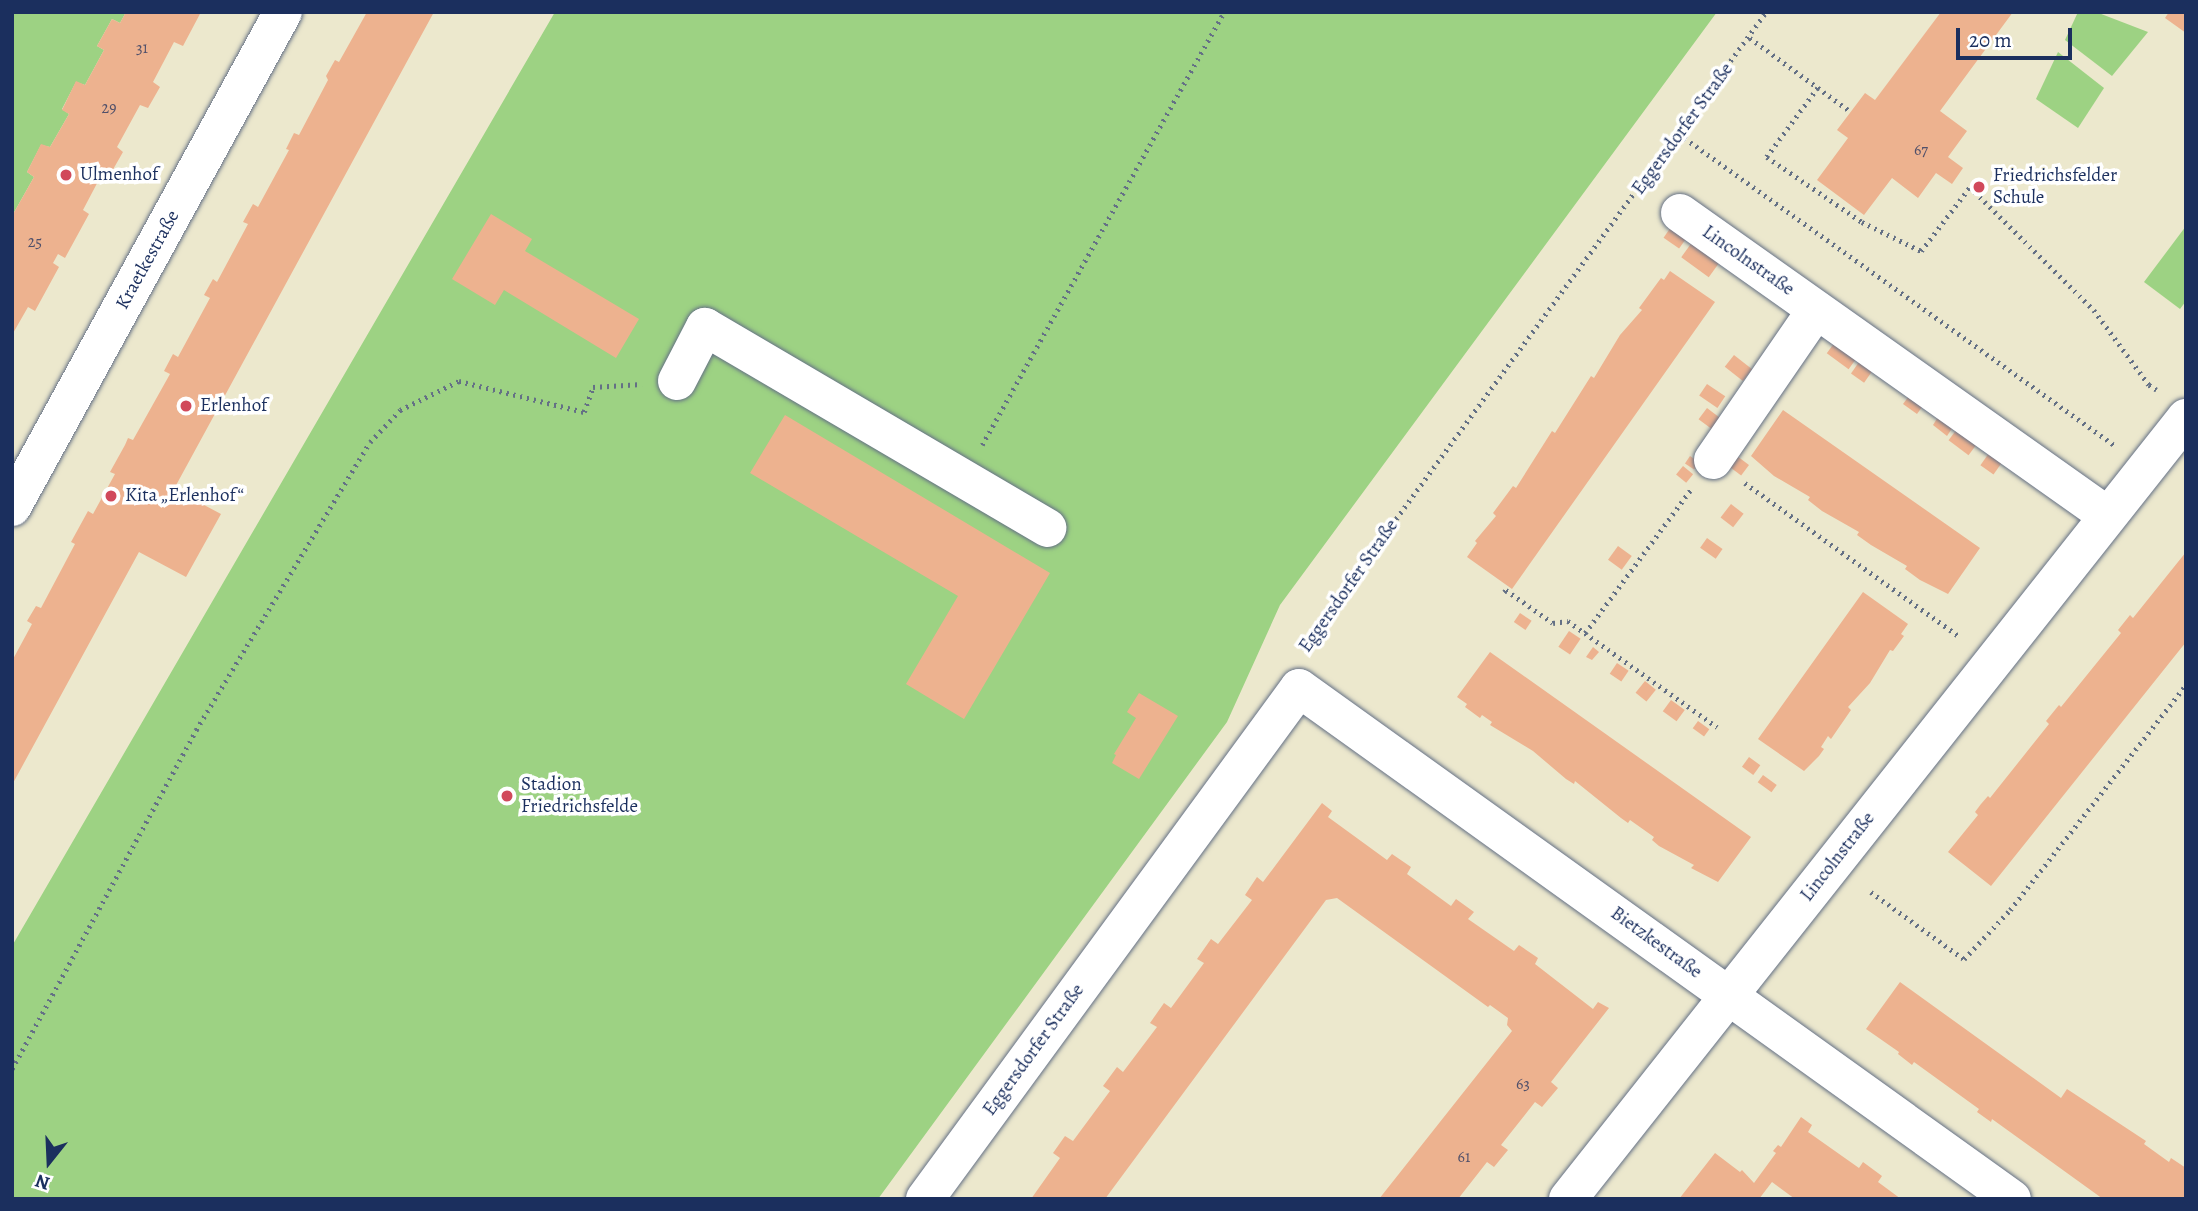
<!DOCTYPE html>
<html>
<head>
<meta charset="utf-8">
<style>
	body { margin:0 }
	#map { position:relative; width:2198px; height:1211px; overflow:hidden; background:#ece8cd; font-family:Alegreya,serif }
	div>[style] { position:absolute }
	.green>* { inset:0; background:#9dd283 }
	.building>* { inset:0; background:#edb28f; transform-origin:0 0 }
	.path>* { height:4.5px; margin-top:-2.25px; transform-origin:0; background:repeating-linear-gradient(90deg,#647085 0 2px,transparent 0 7px) }
	.roads { filter:drop-shadow(0 0 2px #647085) drop-shadow(0 0 2px #647085) }
	.minor>* { height:38px; margin:-19px; padding:0 19px; transform-origin:19px; border-radius:19px; background:#fff }
	.dots>* { width:19px; height:19px; translate:-50% -50%; box-sizing:border-box; border:4px solid #fff; border-radius:50% }
	span { translate:-50% -50%; white-space:nowrap; text-align:center; line-height:1.15; -webkit-text-stroke:7px #fff; paint-order:stroke }
	.number-label { font-size:16px; color:#50506a }
	.number-label span { -webkit-text-stroke-width:0 }
	.street-label { font-size:19px; color:#1b2f5e }
	.poi-label { font-size:19px; color:#1b2f5e }
	.left { translate:0 -50%; text-align:left }
	.frame { position:absolute; inset:0; border:14px solid #1b2f5e; pointer-events:none }
	.north { position:absolute; left:14px; top:1127px; width:70px; height:70px; -webkit-text-stroke:5px #fff; paint-order:stroke; rotate:198deg; font-size:19px; font-weight:700; line-height:28px; text-align:center; color:#1b2f5e }
	.north::after { content:''; display:block; margin:auto; width:24px; height:32px; background:#1b2f5e; clip-path:polygon(50% 0,100% 100%,50% 72%,0 100%) }
	.scale { position:absolute; left:1956px; top:28px; width:116px; height:32px; box-sizing:border-box; border:4px solid #1b2f5e; border-top:0; padding-left:9px; font-size:21px; line-height:24px; white-space:nowrap; color:#1b2f5e; -webkit-text-stroke:5px #fff; paint-order:stroke }
</style>
</head>
<body>
<div id="map">
	<div class="green">
		<i style="clip-path:polygon(12px 12px,126px 12px,120px 23px,112px 19px,97px 46px,104px 50px,85px 85px,76px 82px,62px 109px,69px 114px,50px 147px,41px 145px,27px 172px,34px 177px,12px 216px)"></i>
		<i style="clip-path:polygon(555px 12px,1717px 12px,1280px 605px,1227px 722px,878px 1199px,12px 1199px,12px 946px)"></i>
		<i style="clip-path:polygon(2078px 12px,2096px 12px,2148px 32px,2112px 76px,2065px 40px)"></i>
		<i style="clip-path:polygon(2058px 52px,2104px 88px,2078px 128px,2036px 99px)"></i>
		<i style="clip-path:polygon(2186px 226px,2186px 301px,2180px 309px,2144px 282px)"></i>
	</div>
	<div class="building">
		<i style="clip-path:polygon(126px 12px,201px 12px,183px 46px,174px 42px,153px 82px,160px 87px,148px 108px,140px 105px,117px 147px,123px 152px,111px 173px,104px 170px,83px 210px,89px 214px,65px 258px,58px 254px,53px 263px,59px 267px,35px 311px,28px 307px,12px 335px,12px 216px,34px 177px,27px 172px,41px 144px,50px 147px,69px 114px,62px 110px,76px 81px,85px 85px,104px 50px,97px 46px,112px 19px,120px 23px)"></i>
		<i style="clip-path:polygon(367px 12px,434px 12px,174px 489px,221px 514px,186px 577px,139px 552px,12px 785px,12px 661px,32px 624px,27px 621px,36px 606px,41px 608px,75px 544px,71px 542px,88px 511px,93px 514px,115px 474px,110px 472px,125px 445px,128px 438px,133px 440px,170px 374px,164px 371px,173px 354px,178px 357px,210px 298px,204px 295px,213px 279px,217px 282px,248px 224px,243px 222px,253px 204px,258px 207px,289px 150px,286px 149px,294px 133px,299px 135px,328px 80px,326px 76px,335px 60px,339px 62px)"></i>
		<i style="clip-path:polygon(1941px 12px,2013px 12px,1940px 111px,1967px 131px,1948px 157px,1963px 168px,1952px 184px,1936px 173px,1918px 198px,1892px 178px,1864px 215px,1817px 180px,1848px 138px,1837px 130px,1865px 93px,1875px 100px)"></i>
		<i style="clip-path:polygon(2169px 12px,2186px 12px,2186px 33px,2165px 18px)"></i>
		<i style="clip-path:polygon(491px 214px,532px 239px,525px 251px,639px 319px,616px 358px,504px 290px,495px 305px,452px 279px)"></i>
		<i style="left:1671px;top:227px;width:19px;height:13px;rotate:35deg"></i>
		<i style="left:1693px;top:241px;width:34px;height:20px;rotate:36deg"></i>
		<i style="clip-path:polygon(1670px 271px,1715px 302px,1512px 589px,1467px 557px,1477px 543px,1475px 541px,1496px 516px,1493px 513px,1513px 486px,1516px 488px,1552px 431px,1555px 433px,1591px 376px,1594px 378px,1620px 335px,1642px 310px,1639px 308px,1661px 278px,1664px 280px)"></i>
		<i style="left:1835px;top:342px;width:27px;height:14px;rotate:36deg"></i>
		<i style="left:1734px;top:355px;width:23px;height:15px;rotate:38deg"></i>
		<i style="left:1859px;top:362px;width:16px;height:14px;rotate:35deg"></i>
		<i style="left:1707px;top:384px;width:22px;height:14px;rotate:34deg"></i>
		<i style="clip-path:polygon(1909px 396px,1922px 407px,1917px 414px,1903px 404px)"></i>
		<i style="left:1707px;top:408px;width:21px;height:14px;rotate:37deg"></i>
		<i style="clip-path:polygon(1783px 410px,1980px 548px,1948px 594px,1920px 580px,1905px 569px,1907px 566px,1871px 545px,1857px 535px,1859px 532px,1822px 511px,1808px 500px,1810px 497px,1774px 476px,1751px 456px)"></i>
		<i style="clip-path:polygon(785px 415px,1050px 573px,964px 719px,906px 684px,958px 596px,750px 473px)"></i>
		<i style="clip-path:polygon(1938px 417px,1953px 427px,1947px 436px,1933px 425px)"></i>
		<i style="left:1957px;top:429px;width:25px;height:14px;rotate:37deg"></i>
		<i style="left:1733px;top:453px;width:20px;height:13px;rotate:37deg"></i>
		<i style="left:1989px;top:453px;width:16px;height:15px;rotate:35deg"></i>
		<i style="left:1690px;top:456px;width:11px;height:9px;rotate:34deg"></i>
		<i style="left:1683px;top:466px;width:13px;height:11px;rotate:39deg"></i>
		<i style="left:1731px;top:504px;width:16px;height:17px;rotate:38deg"></i>
		<i style="left:1707px;top:538px;width:19px;height:12px;rotate:35deg"></i>
		<i style="left:1618px;top:546px;width:17px;height:17px;rotate:36deg"></i>
		<i style="clip-path:polygon(2186px 552px,2186px 642px,1991px 886px,1948px 852px,1978px 815px,1975px 812px,1981px 804px,1988px 796px,1990px 798px,2049px 724px,2046px 721px,2059px 705px,2061px 707px,2121px 633px,2118px 630px,2130px 615px,2133px 618px)"></i>
		<i style="clip-path:polygon(1863px 592px,1908px 624px,1901px 634px,1904px 636px,1893px 651px,1890px 650px,1870px 683px,1848px 707px,1851px 710px,1831px 739px,1828px 736px,1821px 747px,1824px 749px,1819px 756px,1804px 771px,1758px 739px)"></i>
		<i style="left:1520px;top:613px;width:14px;height:11px;rotate:34deg"></i>
		<i style="left:1569px;top:631px;width:14px;height:19px;rotate:34deg"></i>
		<i style="clip-path:polygon(1593px 647px,1599px 652px,1592px 660px,1586px 657px)"></i>
		<i style="clip-path:polygon(1490px 652px,1751px 837px,1718px 882px,1691px 868px,1694px 865px,1659px 846px,1652px 840px,1654px 837px,1630px 820px,1628px 823px,1621px 818px,1575px 781px,1574px 784px,1566px 779px,1533px 751px,1490px 725px,1492px 722px,1482px 715px,1480px 718px,1465px 707px,1467px 704px,1457px 697px)"></i>
		<i style="left:1617px;top:663px;width:14px;height:13px;rotate:34deg"></i>
		<i style="left:1645px;top:681px;width:14px;height:15px;rotate:39deg"></i>
		<i style="clip-path:polygon(1139px 693px,1178px 716px,1139px 779px,1112px 763px,1116px 755px,1114px 754px,1136px 718px,1127px 712px)"></i>
		<i style="left:1671px;top:700px;width:17px;height:14px;rotate:36deg"></i>
		<i style="left:1698px;top:721px;width:14px;height:9px;rotate:36deg"></i>
		<i style="left:1749px;top:757px;width:14px;height:12px;rotate:36deg"></i>
		<i style="left:1763px;top:775px;width:17px;height:9px;rotate:36deg"></i>
		<i style="clip-path:polygon(1322px 803px,1332px 811px,1328px 817px,1387px 860px,1392px 854px,1411px 867px,1407px 874px,1451px 906px,1456px 899px,1474px 912px,1468px 919px,1514px 951px,1519px 945px,1538px 958px,1535px 964px,1593px 1009px,1598px 1002px,1609px 1008px,1551px 1082px,1558px 1088px,1542px 1107px,1535px 1102px,1501px 1145px,1508px 1150px,1494px 1167px,1487px 1162px,1458px 1199px,1379px 1199px,1512px 1031px,1507px 1025px,1508px 1018px,1490px 1005px,1488px 1007px,1337px 898px,1326px 900px,1105px 1199px,1031px 1199px,1060px 1158px,1053px 1153px,1065px 1136px,1073px 1141px,1110px 1091px,1103px 1086px,1117px 1067px,1123px 1072px,1157px 1027px,1150px 1023px,1164px 1003px,1171px 1008px,1204px 963px,1197px 959px,1211px 939px,1218px 944px,1252px 900px,1245px 895px,1257px 877px,1263px 882px)"></i>
		<i style="clip-path:polygon(1900px 982px,2061px 1098px,2067px 1089px,2146px 1141px,2144px 1144px,2169px 1162px,2171px 1158px,2186px 1168px,2186px 1199px,2103px 1199px,1992px 1119px,1991px 1122px,1977px 1112px,1979px 1109px,1914px 1062px,1912px 1065px,1898px 1054px,1899px 1052px,1866px 1029px)"></i>
		<i style="clip-path:polygon(1801px 1117px,1812px 1125px,1808px 1132px,1859px 1168px,1863px 1162px,1882px 1176px,1878px 1182px,1901px 1199px,1795px 1199px,1772px 1182px,1759px 1199px,1679px 1199px,1715px 1153px,1740px 1172px,1742px 1170px,1754px 1183px,1776px 1153px,1773px 1151px,1778px 1145px,1781px 1147px)"></i>
	</div>
	<div class="path">
		<i style="left:1750px;top:38px;width:125px;rotate:36.2deg"></i>
		<i style="left:1818px;top:88px;width:86px;rotate:126.5deg"></i>
		<i style="left:1767px;top:157px;width:115px;rotate:34.4deg"></i>
		<i style="left:1862px;top:222px;width:66px;rotate:26.2deg"></i>
		<i style="left:1921px;top:251px;width:81px;rotate:-52.6deg"></i>
		<i style="left:1970px;top:187px;width:175px;rotate:44.8deg"></i>
		<i style="left:2094px;top:310px;width:93px;rotate:53.7deg"></i>
		<i style="left:2149px;top:385px;width:9px;rotate:32deg"></i>
		<i style="left:1679px;top:134px;width:535px;rotate:35.56deg"></i>
		<i style="left:982px;top:445px;width:496px;rotate:-60.8deg"></i>
		<i style="left:1745px;top:483px;width:264px;rotate:35.6deg"></i>
		<i style="left:1504px;top:592px;width:3px;rotate:-45deg"></i>
		<i style="left:1506px;top:590px;width:57px;rotate:35.1deg"></i>
		<i style="left:1553px;top:623px;width:15px;rotate:-8deg"></i>
		<i style="left:1568px;top:621px;width:183px;rotate:35.4deg"></i>
		<i style="left:1585px;top:633px;width:179px;rotate:-53.6deg"></i>
		<i style="left:1301px;top:649px;width:789px;rotate:-53.87deg"></i>
		<i style="left:1871px;top:892px;width:115px;rotate:35.8deg"></i>
		<i style="left:1964px;top:959px;width:67px;rotate:-46.8deg"></i>
		<i style="left:2010px;top:910px;width:286px;rotate:-52deg"></i>
		<i style="left:12px;top:1069px;width:386px;rotate:-61.5deg"></i>
		<i style="left:196px;top:730px;width:336px;rotate:-58.9deg"></i>
		<i style="left:370px;top:442px;width:44px;rotate:-46.8deg"></i>
		<i style="left:400px;top:410px;width:66px;rotate:-26.2deg"></i>
		<i style="left:459px;top:381px;width:129px;rotate:13.9deg"></i>
		<i style="left:584px;top:412px;width:27px;rotate:-70deg"></i>
		<i style="left:593px;top:387px;width:49px;rotate:-3.5deg"></i>
	</div>
	<div class="roads">
		<div class="minor">
			<i style="left:1680px;top:213px;width:524px;rotate:35.3deg"></i>
			<i style="left:677px;top:381px;width:61px;rotate:-62.6deg"></i>
			<i style="left:705px;top:327px;width:397px;rotate:30.4deg"></i>
			<i style="left:1713px;top:460px;width:182px;rotate:-55.5deg"></i>
			<i style="left:12px;top:507px;width:564px;rotate:-61.3deg"></i>
			<i style="left:925px;top:1199px;width:633px;rotate:-53.8deg"></i>
			<i style="left:1299px;top:688px;width:877px;rotate:35.63deg"></i>
			<i style="left:1568px;top:1199px;width:996px;rotate:-51.65deg"></i>
		</div>
	</div>
	<div class="dots">
		<i style="left:66px;top:175px;background:#d1495b"></i>
		<i style="left:1979px;top:187px;background:#d1495b"></i>
		<i style="left:186px;top:406px;background:#d1495b"></i>
		<i style="left:111px;top:496px;background:#d1495b"></i>
		<i style="left:507px;top:796px;background:#d1495b"></i>
	</div>
	<div class="number-label">
		<span style="left:142px;top:48px">31</span>
		<span style="left:109px;top:108px">29</span>
		<span style="left:1921px;top:150px">67</span>
		<span style="left:35px;top:242px">25</span>
		<span style="left:1523px;top:1084px">63</span>
		<span style="left:1464px;top:1157px">61</span>
	</div>
	<div class="street-label">
		<span style="left:1683px;top:129px;rotate:-54deg">Eggersdorfer Straße</span>
		<span style="left:148px;top:260px;rotate:-61deg">Kraetkestraße</span>
		<span style="left:1748px;top:261px;rotate:35deg">Lincolnstraße</span>
		<span style="left:1349px;top:586px;rotate:-55deg">Eggersdorfer Straße</span>
		<span style="left:1838px;top:857px;rotate:-52deg">Lincolnstraße</span>
		<span style="left:1656px;top:943px;rotate:36deg">Bietzkestraße</span>
		<span style="left:1034px;top:1050px;rotate:-54deg">Eggersdorfer Straße</span>
	</div>
	<div class="poi-label">
		<span class="left" style="left:80px;top:175px">Ulmenhof</span>
		<span class="left" style="left:1993px;top:187px">Friedrichsfelder<br>Schule</span>
		<span class="left" style="left:200px;top:406px">Erlenhof</span>
		<span class="left" style="left:125px;top:496px">Kita „Erlenhof“</span>
		<span class="left" style="left:521px;top:796px">Stadion<br>Friedrichsfelde</span>
	</div>
	<div class="frame"></div>
	<div class="north">N</div>
	<div class="scale">20 m</div>
</div>
</body>
</html>
